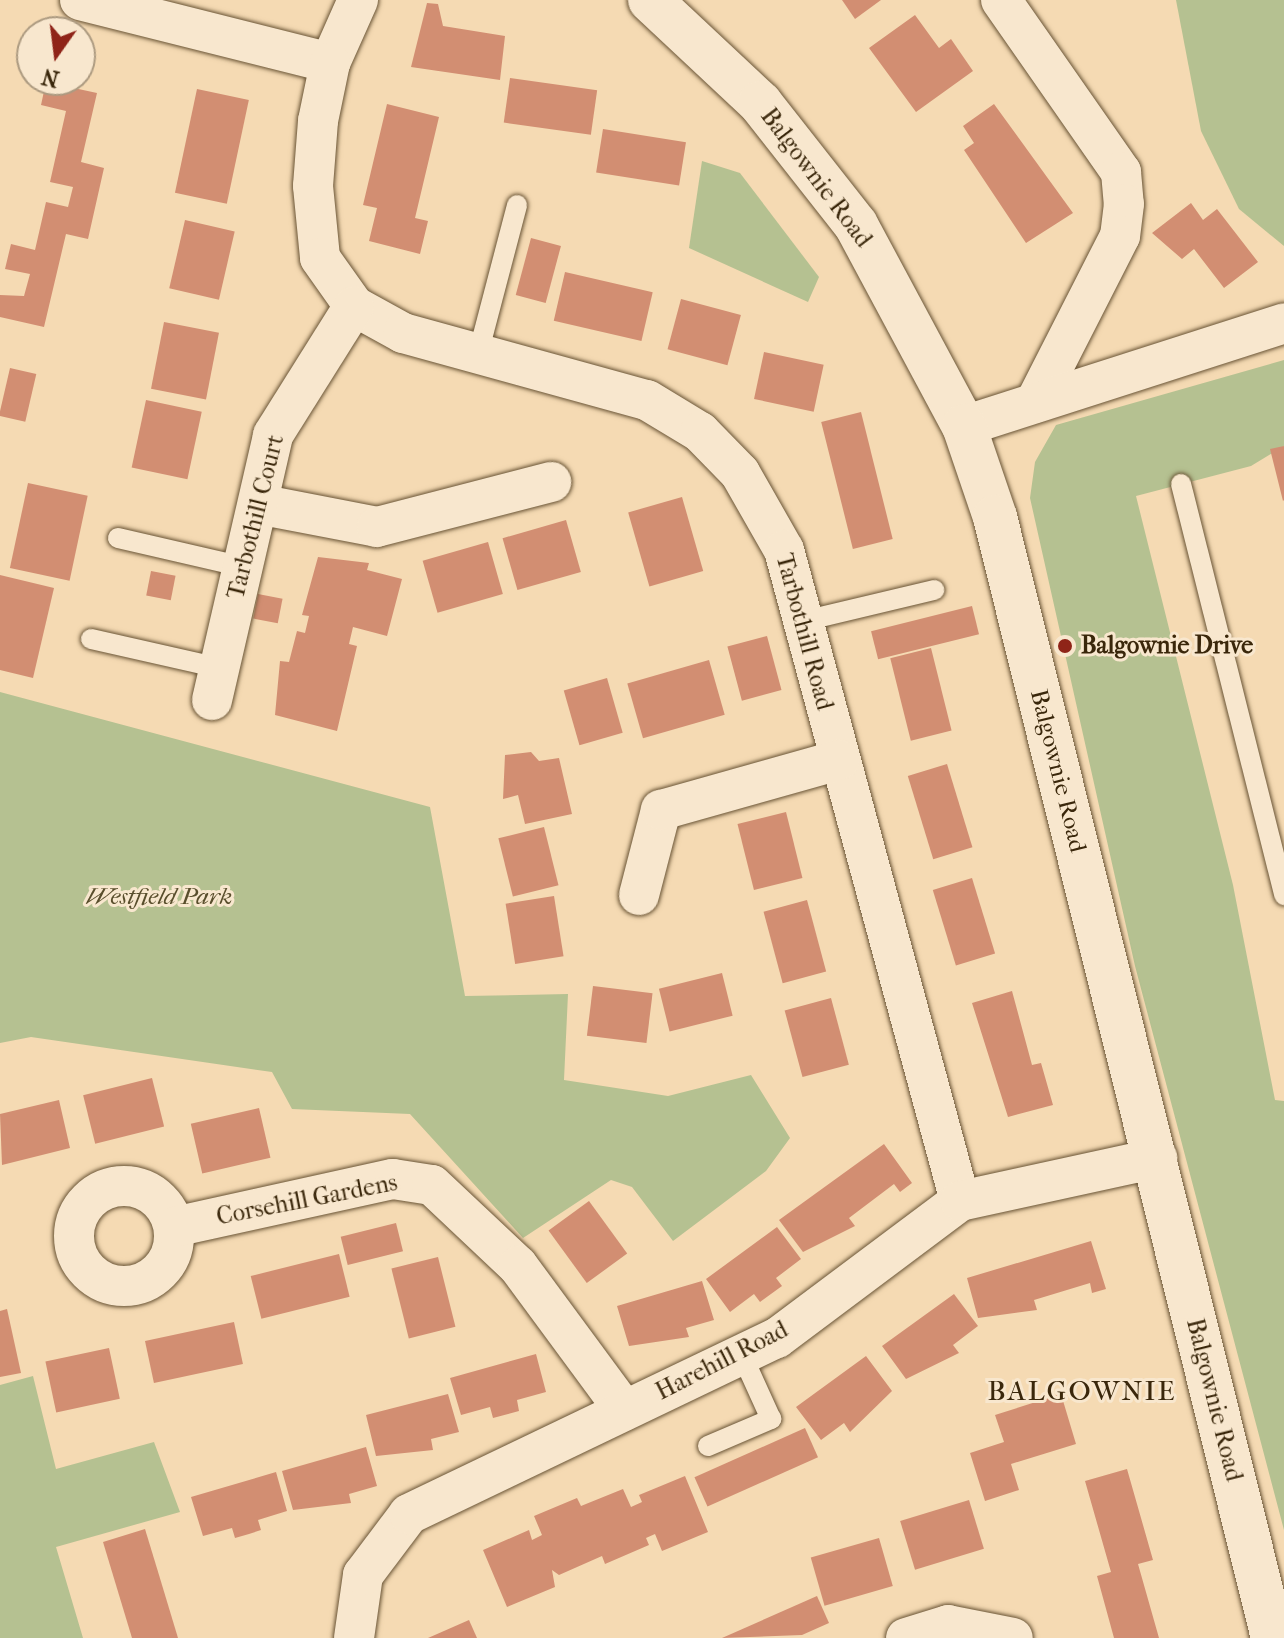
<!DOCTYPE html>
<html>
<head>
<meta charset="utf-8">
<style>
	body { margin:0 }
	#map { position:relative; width:1284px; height:1638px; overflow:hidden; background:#f5dab3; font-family:"IM FELL French Canon",serif }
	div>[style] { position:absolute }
	.green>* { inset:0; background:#b5c191 }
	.building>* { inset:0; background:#d28e72; transform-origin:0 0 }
	.roads { filter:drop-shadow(0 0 2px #695435) drop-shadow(0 0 2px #695435) }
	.lane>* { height:20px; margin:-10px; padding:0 10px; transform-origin:10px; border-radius:10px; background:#f8e7ce }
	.street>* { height:40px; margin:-20px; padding:0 20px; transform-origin:20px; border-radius:20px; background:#f8e7ce }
	.street>.ring { margin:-20px; padding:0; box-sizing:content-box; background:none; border:40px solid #f8e7ce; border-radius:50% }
	.secondary>* { height:44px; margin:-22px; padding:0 22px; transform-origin:22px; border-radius:22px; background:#f8e7ce }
	.dots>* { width:22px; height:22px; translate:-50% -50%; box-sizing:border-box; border:4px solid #f8e7ce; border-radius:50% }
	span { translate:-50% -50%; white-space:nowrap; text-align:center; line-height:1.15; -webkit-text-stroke:6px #f8e7ce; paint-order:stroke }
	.street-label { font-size:24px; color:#3a270b }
	.poi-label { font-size:24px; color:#3a270b; font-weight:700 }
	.left { translate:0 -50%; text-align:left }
	.park-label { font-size:24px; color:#594e2c; font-style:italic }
	.quarter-label { font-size:28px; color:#3a270b; letter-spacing:2px }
	.north { position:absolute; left:16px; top:16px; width:80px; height:80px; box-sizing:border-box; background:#f8e7ce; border:2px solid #ac9a80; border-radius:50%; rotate:194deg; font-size:22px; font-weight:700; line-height:32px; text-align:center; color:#3a270b }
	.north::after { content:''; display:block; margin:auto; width:28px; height:36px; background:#8f2418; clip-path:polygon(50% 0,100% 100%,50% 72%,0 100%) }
</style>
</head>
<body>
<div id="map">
	<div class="green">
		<i style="clip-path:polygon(1176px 0,1284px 0,1284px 246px,1239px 209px,1201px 131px)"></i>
		<i style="clip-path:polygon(702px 161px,740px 173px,819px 277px,808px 302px,689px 248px)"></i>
		<i style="clip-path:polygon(1284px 360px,1284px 446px,1251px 466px,1136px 496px,1233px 885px,1275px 1100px,1284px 1101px,1284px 1530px,1135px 966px,1030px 498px,1035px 462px,1056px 425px)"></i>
		<i style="clip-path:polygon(0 692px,430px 807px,465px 996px,568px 994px,564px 1080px,668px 1096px,751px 1075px,790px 1138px,766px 1171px,673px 1241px,632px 1187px,611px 1180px,523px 1238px,410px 1114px,292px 1109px,272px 1072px,31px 1037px,0 1043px)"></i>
		<i style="clip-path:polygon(33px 1376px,56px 1469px,154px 1442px,180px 1512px,56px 1547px,83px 1638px,0 1638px,0 1385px)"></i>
	</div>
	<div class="building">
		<i style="clip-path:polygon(842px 0,881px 0,855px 19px)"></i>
		<i style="clip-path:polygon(427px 3px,438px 4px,443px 26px,505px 36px,500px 80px,411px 67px)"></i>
		<i style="clip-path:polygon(915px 15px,939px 48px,951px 39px,973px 71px,916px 112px,869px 48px)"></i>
		<i style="left:510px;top:78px;width:88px;height:45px;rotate:8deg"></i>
		<i style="clip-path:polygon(46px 82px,97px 93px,81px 162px,104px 168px,88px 239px,66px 234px,44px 327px,0 317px,0 295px,24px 296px,30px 274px,5px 269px,11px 244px,35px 250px,46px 202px,68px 207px,73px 187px,50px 182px,66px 111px,41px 105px)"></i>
		<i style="left:197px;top:89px;width:53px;height:106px;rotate:12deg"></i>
		<i style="clip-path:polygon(387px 104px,439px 117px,415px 218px,428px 221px,420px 254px,369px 241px,377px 208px,363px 205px)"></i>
		<i style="clip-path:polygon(994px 104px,1073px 213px,1026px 243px,964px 150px,974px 143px,963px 126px)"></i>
		<i style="left:603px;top:129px;width:84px;height:44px;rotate:9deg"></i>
		<i style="clip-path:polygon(1191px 203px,1203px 220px,1217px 209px,1258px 262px,1224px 288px,1194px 249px,1182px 259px,1152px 233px)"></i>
		<i style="left:185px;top:220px;width:51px;height:70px;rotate:13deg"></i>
		<i style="left:531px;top:238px;width:31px;height:59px;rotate:15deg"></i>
		<i style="left:565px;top:272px;width:90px;height:50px;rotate:13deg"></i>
		<i style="left:681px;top:299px;width:62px;height:52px;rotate:15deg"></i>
		<i style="left:164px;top:322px;width:56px;height:68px;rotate:11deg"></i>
		<i style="left:764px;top:352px;width:61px;height:48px;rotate:12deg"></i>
		<i style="left:10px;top:368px;width:27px;height:49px;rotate:13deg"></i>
		<i style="left:146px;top:400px;width:57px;height:69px;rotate:12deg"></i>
		<i style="left:861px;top:412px;width:131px;height:41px;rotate:76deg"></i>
		<i style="clip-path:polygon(1284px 446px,1284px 500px,1283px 501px,1270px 449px)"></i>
		<i style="left:28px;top:483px;width:61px;height:87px;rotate:12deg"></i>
		<i style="left:682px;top:497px;width:77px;height:56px;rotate:74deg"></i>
		<i style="left:566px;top:520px;width:54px;height:66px;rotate:74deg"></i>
		<i style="left:488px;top:542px;width:54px;height:68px;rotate:74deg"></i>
		<i style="clip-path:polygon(318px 557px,369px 563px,367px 570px,402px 579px,387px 636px,353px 627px,349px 644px,357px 646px,337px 731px,275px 715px,280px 661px,289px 662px,297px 631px,305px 633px,309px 616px,302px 615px)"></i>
		<i style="left:151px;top:571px;width:25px;height:25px;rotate:11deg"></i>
		<i style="clip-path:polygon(0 575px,54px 588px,33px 678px,0 670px)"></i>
		<i style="left:258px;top:594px;width:25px;height:25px;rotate:11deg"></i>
		<i style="left:972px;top:606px;width:29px;height:104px;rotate:76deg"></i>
		<i style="left:767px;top:636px;width:56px;height:41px;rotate:75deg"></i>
		<i style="left:931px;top:648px;width:85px;height:42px;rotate:76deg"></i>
		<i style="left:709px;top:660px;width:57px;height:85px;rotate:74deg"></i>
		<i style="left:607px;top:678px;width:57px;height:45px;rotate:74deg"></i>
		<i style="clip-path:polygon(531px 752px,539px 761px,559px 758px,572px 814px,525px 824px,518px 795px,503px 799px,505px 755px)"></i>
		<i style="left:947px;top:764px;width:87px;height:41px;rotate:73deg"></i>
		<i style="left:786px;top:812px;width:68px;height:50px;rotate:76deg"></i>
		<i style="left:544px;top:827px;width:60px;height:47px;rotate:76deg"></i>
		<i style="left:972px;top:878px;width:79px;height:41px;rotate:73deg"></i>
		<i style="left:554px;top:896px;width:61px;height:49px;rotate:81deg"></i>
		<i style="left:807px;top:900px;width:74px;height:45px;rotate:75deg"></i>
		<i style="left:722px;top:973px;width:44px;height:65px;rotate:76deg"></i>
		<i style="left:593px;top:986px;width:60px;height:50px;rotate:7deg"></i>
		<i style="clip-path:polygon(1012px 991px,1032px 1065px,1041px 1063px,1053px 1105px,1008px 1117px,972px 1003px)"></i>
		<i style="left:831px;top:998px;width:69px;height:48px;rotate:75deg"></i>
		<i style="left:152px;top:1078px;width:50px;height:71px;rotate:76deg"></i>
		<i style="clip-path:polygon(59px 1100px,70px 1148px,2px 1165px,0 1114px)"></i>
		<i style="left:259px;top:1108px;width:51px;height:70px;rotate:77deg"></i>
		<i style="clip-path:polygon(884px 1144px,912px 1183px,900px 1192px,894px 1184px,849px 1218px,855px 1226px,803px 1252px,779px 1220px)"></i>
		<i style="left:589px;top:1201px;width:65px;height:50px;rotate:54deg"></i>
		<i style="left:396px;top:1223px;width:29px;height:57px;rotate:76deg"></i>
		<i style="clip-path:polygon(777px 1227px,801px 1259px,776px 1278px,782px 1286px,760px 1302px,754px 1294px,730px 1312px,706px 1279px)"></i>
		<i style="clip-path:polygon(1091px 1241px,1106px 1289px,1092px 1293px,1090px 1283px,1034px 1300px,1037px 1310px,978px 1318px,967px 1278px)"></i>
		<i style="left:339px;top:1254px;width:44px;height:91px;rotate:76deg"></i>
		<i style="left:438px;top:1257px;width:72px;height:48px;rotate:76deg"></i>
		<i style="clip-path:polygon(702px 1281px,714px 1320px,686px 1328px,689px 1337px,629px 1346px,617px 1306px)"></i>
		<i style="clip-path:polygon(954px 1294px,978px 1326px,953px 1345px,959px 1353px,906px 1379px,882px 1346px)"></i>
		<i style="clip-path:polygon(7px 1309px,21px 1373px,0 1377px,0 1311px)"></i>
		<i style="left:234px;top:1322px;width:43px;height:91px;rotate:78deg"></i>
		<i style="left:109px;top:1348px;width:52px;height:65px;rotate:78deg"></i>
		<i style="clip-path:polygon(536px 1354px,546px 1392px,517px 1400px,519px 1411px,493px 1418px,490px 1407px,461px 1415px,450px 1378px)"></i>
		<i style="clip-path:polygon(866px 1356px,892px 1391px,850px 1432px,844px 1423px,821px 1440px,796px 1407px)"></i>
		<i style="clip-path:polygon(448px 1394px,459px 1432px,431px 1439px,433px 1450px,376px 1456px,366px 1415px)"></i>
		<i style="clip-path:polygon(1061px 1394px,1076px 1444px,1011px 1464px,1019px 1490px,985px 1501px,970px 1453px,1004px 1442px,995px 1415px)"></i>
		<i style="left:805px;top:1428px;width:32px;height:121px;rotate:66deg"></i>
		<i style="clip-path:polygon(366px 1447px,377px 1486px,349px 1494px,351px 1503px,293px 1510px,282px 1471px)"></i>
		<i style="clip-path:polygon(1127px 1469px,1153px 1560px,1138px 1564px,1159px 1638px,1114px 1638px,1097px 1576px,1111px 1572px,1085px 1481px)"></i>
		<i style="clip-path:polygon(276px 1472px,287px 1511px,258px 1520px,261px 1530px,249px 1534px,235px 1538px,232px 1528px,203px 1536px,191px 1497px)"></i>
		<i style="clip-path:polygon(685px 1476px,708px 1532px,662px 1551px,655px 1534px,646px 1538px,649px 1545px,605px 1564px,602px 1556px,559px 1575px,552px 1570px,555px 1587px,507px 1607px,483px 1550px,529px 1530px,532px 1540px,542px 1535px,534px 1516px,577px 1498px,581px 1506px,623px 1489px,631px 1507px,642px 1502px,639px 1495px)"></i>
		<i style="left:969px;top:1500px;width:51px;height:72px;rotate:73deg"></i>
		<i style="clip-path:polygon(145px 1529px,159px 1575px,178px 1638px,132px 1638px,103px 1542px)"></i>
		<i style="left:879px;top:1538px;width:50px;height:71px;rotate:74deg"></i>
		<i style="clip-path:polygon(817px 1596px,829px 1623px,802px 1635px,722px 1638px)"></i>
		<i style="clip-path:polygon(469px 1620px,477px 1638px,428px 1638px)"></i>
	</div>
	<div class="roads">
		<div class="lane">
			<i style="left:478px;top:354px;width:154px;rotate:-75.3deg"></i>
			<i style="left:1181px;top:484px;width:424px;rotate:75.9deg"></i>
			<i style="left:118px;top:538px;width:129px;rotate:13deg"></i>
			<i style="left:804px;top:621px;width:134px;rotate:-13.4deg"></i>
			<i style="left:91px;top:639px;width:132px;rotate:12.7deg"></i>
			<i style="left:708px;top:1446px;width:69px;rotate:-23.2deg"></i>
			<i style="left:771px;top:1419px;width:70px;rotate:-114.4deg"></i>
		</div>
		<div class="street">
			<i style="left:80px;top:0;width:258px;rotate:14.1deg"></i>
			<i style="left:358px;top:0;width:69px;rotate:114deg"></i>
			<i style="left:330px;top:63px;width:59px;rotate:101.7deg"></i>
			<i style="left:318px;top:121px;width:65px;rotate:94.4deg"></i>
			<i style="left:313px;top:186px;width:72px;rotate:84.4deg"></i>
			<i style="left:320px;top:258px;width:59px;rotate:54.7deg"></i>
			<i style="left:354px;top:306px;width:56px;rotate:28.9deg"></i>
			<i style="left:403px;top:333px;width:253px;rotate:15.4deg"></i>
			<i style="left:647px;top:400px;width:62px;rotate:31.1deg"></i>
			<i style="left:700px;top:432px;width:57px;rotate:45.7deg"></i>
			<i style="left:740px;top:473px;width:89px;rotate:60.3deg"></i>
			<i style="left:784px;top:550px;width:674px;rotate:74.87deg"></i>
			<i style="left:1001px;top:0;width:210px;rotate:55.1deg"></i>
			<i style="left:1121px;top:172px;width:32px;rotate:85deg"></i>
			<i style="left:1124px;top:204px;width:32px;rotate:97deg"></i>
			<i style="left:1120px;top:236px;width:187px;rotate:117deg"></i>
			<i style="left:964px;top:426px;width:336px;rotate:-17.8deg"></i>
			<i style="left:258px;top:504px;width:121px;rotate:10.9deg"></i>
			<i style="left:377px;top:527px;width:180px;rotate:-14.5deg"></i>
			<i style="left:212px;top:700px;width:272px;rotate:-77deg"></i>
			<i style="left:273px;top:435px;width:152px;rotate:-57.9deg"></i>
			<i style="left:639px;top:895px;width:88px;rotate:-75.5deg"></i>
			<i style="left:661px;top:810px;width:185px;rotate:-15.7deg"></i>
			<i class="ring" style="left:74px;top:1186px;width:60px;height:60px"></i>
			<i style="left:174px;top:1227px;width:224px;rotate:-12.4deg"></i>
			<i style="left:393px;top:1179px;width:39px;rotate:9deg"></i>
			<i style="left:432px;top:1185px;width:118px;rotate:43.3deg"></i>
			<i style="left:518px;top:1266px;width:179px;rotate:53.6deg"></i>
			<i style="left:354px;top:1638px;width:64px;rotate:-81.9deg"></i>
			<i style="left:363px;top:1575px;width:76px;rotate:-53deg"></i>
			<i style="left:409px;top:1514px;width:408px;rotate:-25.6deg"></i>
			<i style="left:777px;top:1338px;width:229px;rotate:-36.8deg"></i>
			<i style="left:960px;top:1201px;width:202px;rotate:-12.3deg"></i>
			<i style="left:906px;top:1638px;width:44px;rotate:-17.2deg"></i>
			<i style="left:948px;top:1625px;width:66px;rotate:11.3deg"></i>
		</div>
		<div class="secondary">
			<i style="left:650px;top:0;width:151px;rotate:43.1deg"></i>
			<i style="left:760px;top:103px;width:155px;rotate:51.8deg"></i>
			<i style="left:856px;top:225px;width:228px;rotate:61.8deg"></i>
			<i style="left:964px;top:426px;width:96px;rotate:71.2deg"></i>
			<i style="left:995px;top:517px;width:1155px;rotate:76.07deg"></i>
		</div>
	</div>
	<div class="dots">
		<i style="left:1065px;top:646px;background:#8f2418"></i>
	</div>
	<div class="street-label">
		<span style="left:816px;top:178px;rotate:53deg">Balgownie Road</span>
		<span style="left:256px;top:517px;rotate:-76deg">Tarbothill Court</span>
		<span style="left:804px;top:632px;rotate:75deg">Tarbothill Road</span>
		<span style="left:1058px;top:771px;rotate:76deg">Balgownie Road</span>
		<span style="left:307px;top:1200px;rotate:-11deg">Corsehill Gardens</span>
		<span style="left:722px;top:1361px;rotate:-27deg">Harehill Road</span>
		<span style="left:1214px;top:1400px;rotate:76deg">Balgownie Road</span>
	</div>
	<div class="poi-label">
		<span class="left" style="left:1081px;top:646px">Balgownie Drive</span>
	</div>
	<div class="park-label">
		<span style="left:159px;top:897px">Westfield Park</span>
	</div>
	<div class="quarter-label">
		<span style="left:1082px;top:1391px">BALGOWNIE</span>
	</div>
	<div class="north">N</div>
</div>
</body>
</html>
